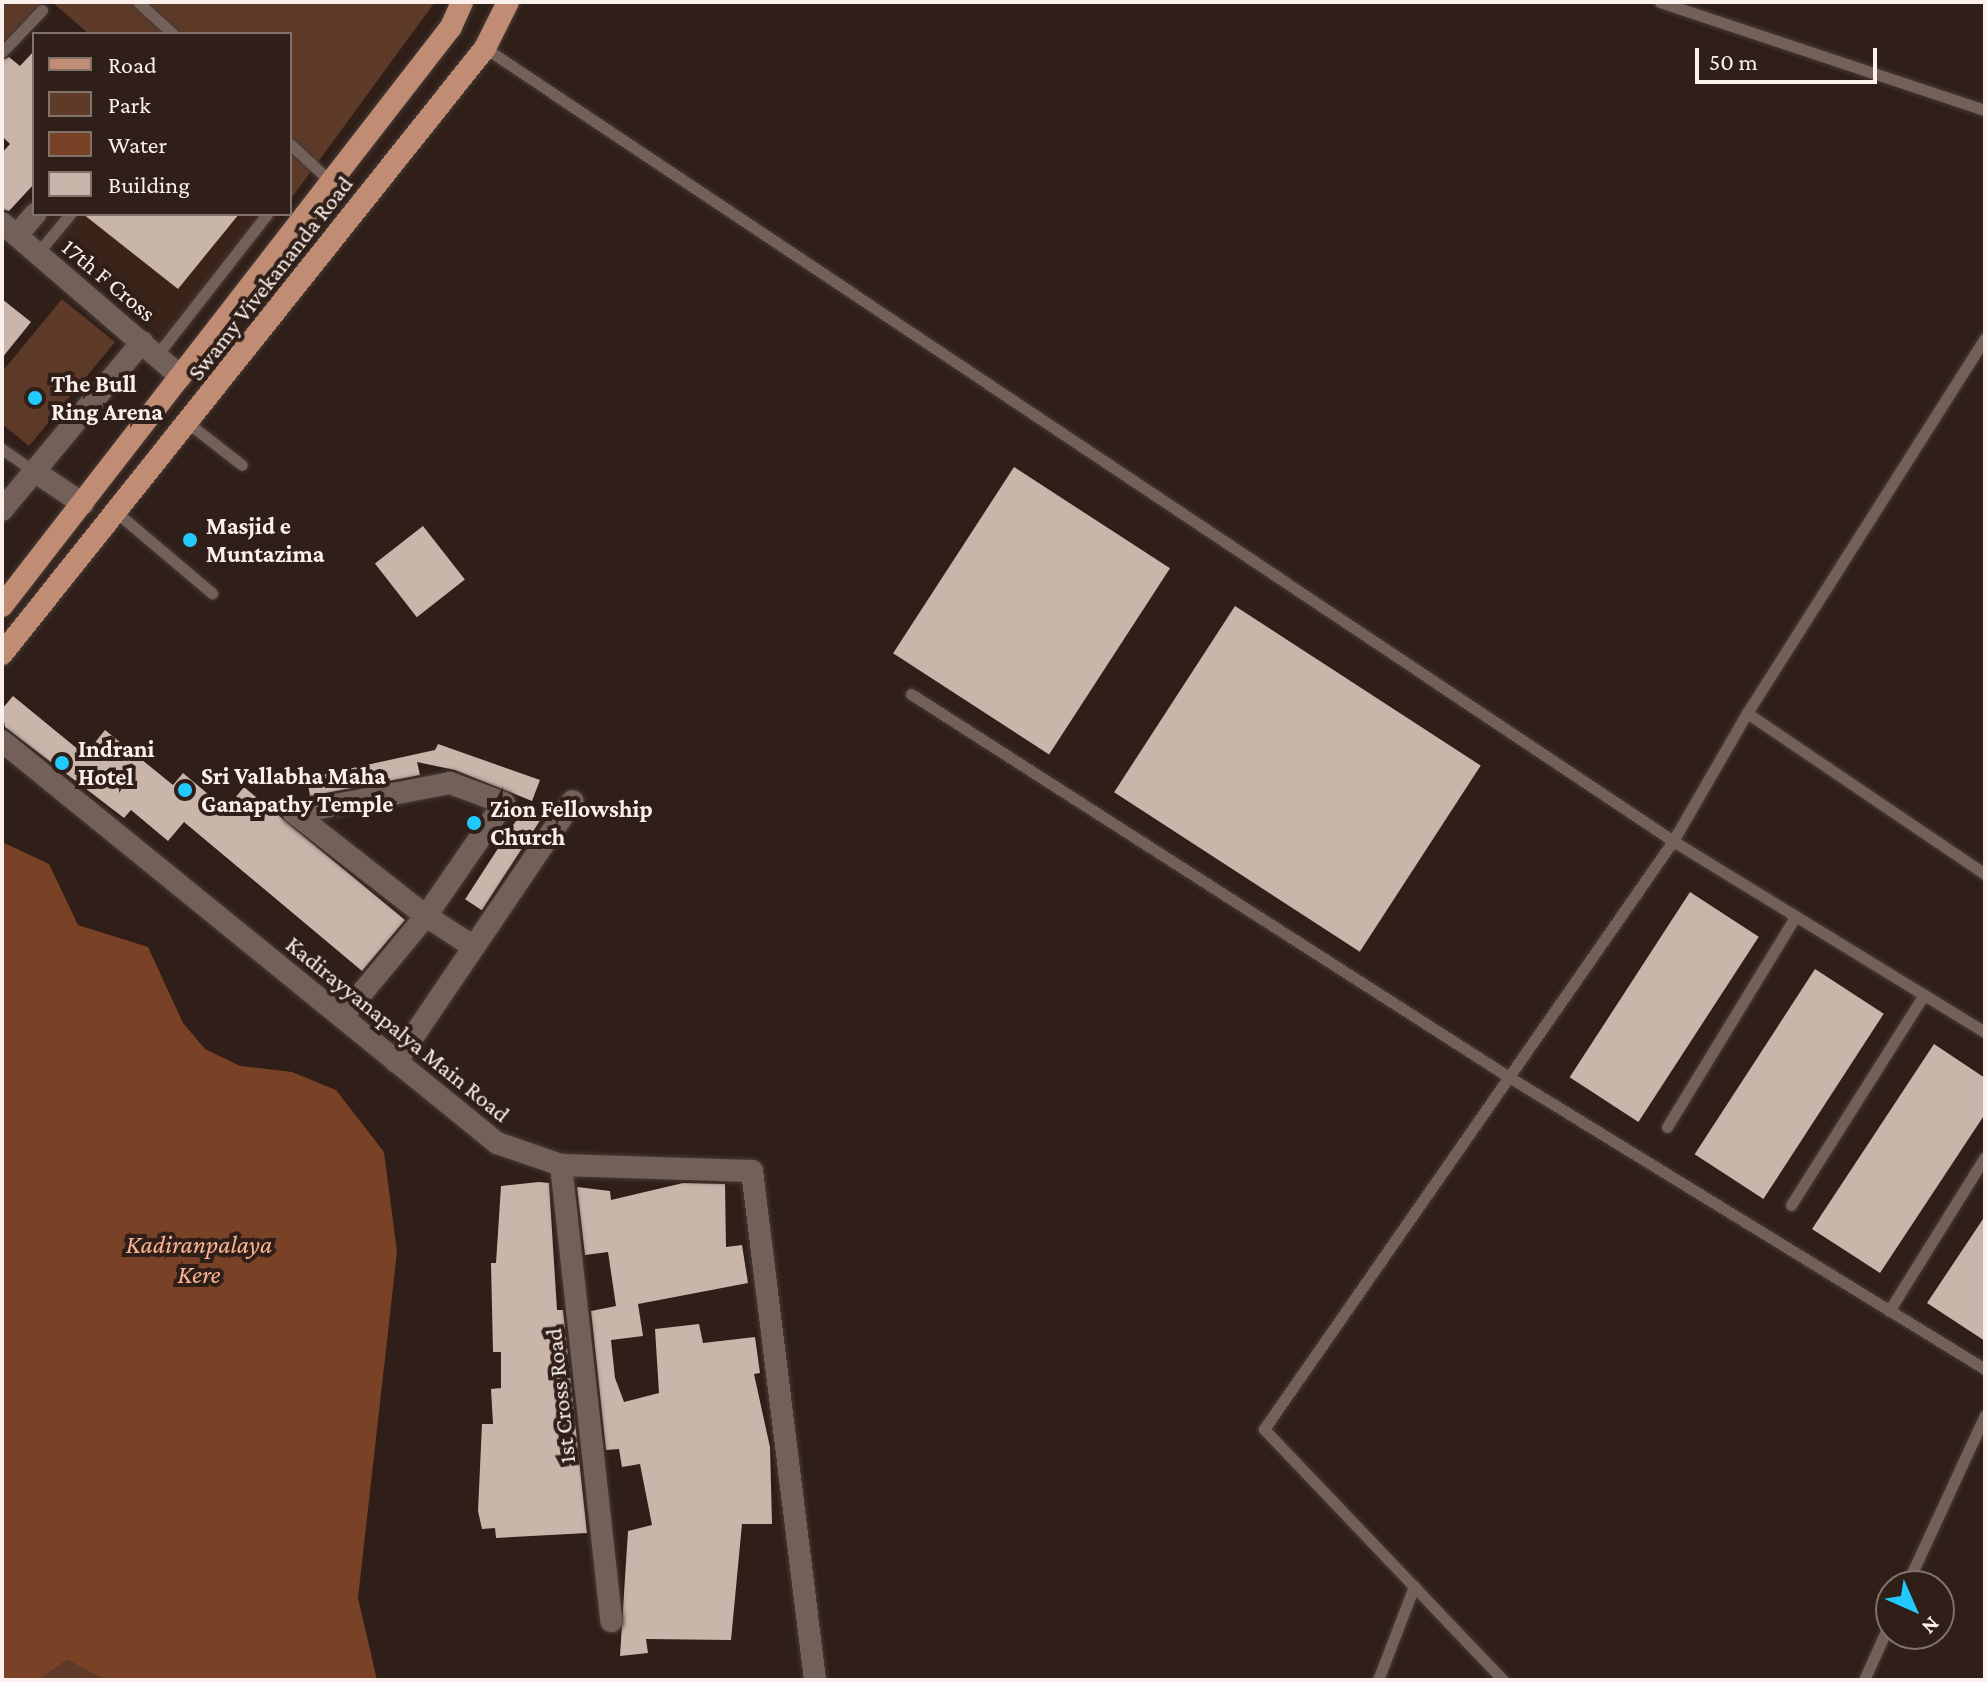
<!DOCTYPE html>
<html>
<head>
<meta charset="utf-8">
<style>
	body { margin:0 }
	#map { position:relative; width:1987px; height:1682px; overflow:hidden; background:#2f1f18; font-family:"Crimson Pro",serif }
	div>[style] { position:absolute }
	.built>* { inset:0; background:#3a241a }
	.green>* { inset:0; background:#5e3a29 }
	.water>* { inset:0; background:#794125 }
	.building>* { inset:0; background:#cab5ab; transform-origin:0 0 }
	.roads { filter:drop-shadow(0 0 2px #483b37) drop-shadow(0 0 2px #483b37) }
	.service>* { height:11px; margin:-5.5px; padding:0 5.5px; transform-origin:5.5px; border-radius:5.5px; background:#736058 }
	.minor>* { height:22px; margin:-11px; padding:0 11px; transform-origin:11px; border-radius:11px; background:#736058 }
	.tertiary>* { height:22px; margin:-11px; padding:0 11px; transform-origin:11px; border-radius:11px; background:#736058 }
	.primary>* { height:22px; margin:-11px; padding:0 11px; transform-origin:11px; border-radius:11px; background:#c08c73 }
	.dots>* { width:22px; height:22px; translate:-50% -50%; box-sizing:border-box; border:4px solid #2f1f18; border-radius:50% }
	span { translate:-50% -50%; white-space:nowrap; text-align:center; line-height:1.15; -webkit-text-stroke:8px #2f1f18; paint-order:stroke }
	.street-label { font-size:24px; color:#fbf0eb }
	.poi-label { font-size:24px; color:#fbf0eb; font-weight:700 }
	.left { translate:0 -50%; text-align:left }
	.water-label { font-size:26px; color:#fab392; font-style:italic }
	.frame { position:absolute; inset:0; border:4px solid #fbf0eb; pointer-events:none }
	.legend { position:absolute; left:32px; top:32px; width:260px; height:184px; box-sizing:border-box; background:#2f1f18; border:2px solid #81736c; margin:0; padding:10px 14px; list-style:none; font-size:24px; color:#fbf0eb }
	.legend li { display:flex; align-items:center; gap:16px; height:40px }
	.legend b { width:40px; border:2px solid #81736c }
	.north { position:absolute; left:1875px; top:1570px; width:80px; height:80px; box-sizing:border-box; background:#2f1f18; border:2px solid #81736c; border-radius:50%; rotate:135deg; font-size:22px; font-weight:700; line-height:32px; text-align:center; color:#fbf0eb }
	.north::after { content:''; display:block; margin:auto; width:28px; height:36px; background:#21c9fd; clip-path:polygon(50% 0,100% 100%,50% 72%,0 100%) }
	.scale { position:absolute; left:1695px; top:48px; width:182px; height:36px; box-sizing:border-box; border:4px solid #fbf0eb; border-top:0; padding-left:10px; font-size:24px; line-height:28px; white-space:nowrap; color:#fbf0eb; -webkit-text-stroke:6px #2f1f18; paint-order:stroke }
</style>
</head>
<body>
<div id="map">
	<div class="built">
		<i style="clip-path:polygon(47px 214px,279px 214px,173px 347px,36px 227px)"></i>
	</div>
	<div class="green">
		<i style="clip-path:polygon(2px 2px,43px 2px,2px 43px)"></i>
		<i style="clip-path:polygon(52px 2px,435px 2px,290px 200px,290px 34px,89px 34px)"></i>
		<i style="clip-path:polygon(62px 299px,115px 342px,29px 446px,2px 424px,2px 372px)"></i>
		<i style="clip-path:polygon(67px 1660px,105px 1680px,38px 1680px)"></i>
	</div>
	<div class="water">
		<i style="clip-path:polygon(2px 842px,49px 864px,78px 925px,148px 947px,183px 1023px,205px 1049px,240px 1066px,292px 1072px,336px 1090px,384px 1152px,397px 1252px,358px 1598px,377px 1680px,105px 1680px,67px 1660px,38px 1680px,2px 1680px)"></i>
	</div>
	<div class="building">
		<i style="clip-path:polygon(34px 51px,34px 184px,9px 211px,2px 209px,2px 153px,10px 144px,2px 136px,2px 60px,9px 57px,20px 66px)"></i>
		<i style="clip-path:polygon(83px 214px,239px 214px,178px 289px)"></i>
		<i style="clip-path:polygon(2px 299px,31px 322px,2px 358px)"></i>
		<i style="left:1014px;top:467px;width:186px;height:222px;rotate:33deg"></i>
		<i style="left:423px;top:526px;width:68px;height:61px;rotate:52deg"></i>
		<i style="left:1235px;top:606px;width:293px;height:222px;rotate:33deg"></i>
		<i style="clip-path:polygon(13px 696px,85px 755px,105px 730px,173px 785px,183px 773px,226px 809px,244px 787px,405px 920px,362px 971px,184px 822px,168px 841px,131px 810px,124px 818px,5px 727px,2px 709px)"></i>
		<i style="clip-path:polygon(438px 744px,540px 780px,532px 801px,455px 770px,417px 762px,420px 775px,310px 796px,307px 778px,435px 750px)"></i>
		<i style="left:525px;top:807px;width:20px;height:110px;rotate:33deg"></i>
		<i style="left:1690px;top:892px;width:82px;height:221px;rotate:33deg"></i>
		<i style="left:1815px;top:969px;width:82px;height:221px;rotate:33deg"></i>
		<i style="clip-path:polygon(1934px 1044px,1985px 1078px,1985px 1114px,1880px 1273px,1812px 1229px)"></i>
		<i style="clip-path:polygon(539px 1182px,549px 1183px,557px 1310px,563px 1310px,587px 1533px,496px 1538px,495px 1528px,482px 1529px,478px 1511px,482px 1424px,493px 1424px,491px 1389px,501px 1388px,501px 1352px,493px 1352px,491px 1263px,496px 1263px,501px 1186px)"></i>
		<i style="clip-path:polygon(683px 1183px,725px 1184px,726px 1247px,742px 1245px,748px 1283px,638px 1304px,643px 1336px,611px 1340px,615px 1378px,624px 1402px,659px 1393px,655px 1329px,699px 1324px,703px 1343px,755px 1337px,760px 1373px,754px 1374px,770px 1447px,772px 1524px,742px 1524px,731px 1640px,646px 1639px,648px 1653px,620px 1656px,628px 1531px,652px 1525px,640px 1464px,622px 1467px,619px 1449px,606px 1450px,591px 1311px,616px 1306px,608px 1252px,585px 1255px,577px 1187px,610px 1191px,611px 1200px)"></i>
		<i style="clip-path:polygon(1985px 1216px,1985px 1341px,1927px 1303px)"></i>
	</div>
	<div class="roads">
		<div class="service">
			<i style="left:138px;top:2px;width:47px;rotate:42.4deg"></i>
			<i style="left:1660px;top:2px;width:342px;rotate:18.4deg"></i>
			<i style="left:485px;top:48px;width:1428px;rotate:33.72deg"></i>
			<i style="left:1673px;top:841px;width:366px;rotate:31.5deg"></i>
			<i style="left:2px;top:52px;width:58px;rotate:-46.4deg"></i>
			<i style="left:290px;top:144px;width:56px;rotate:42.8deg"></i>
			<i style="left:37px;top:254px;width:52px;rotate:-50.5deg"></i>
			<i style="left:157px;top:355px;width:179px;rotate:-52deg"></i>
			<i style="left:188px;top:423px;width:68px;rotate:37.9deg"></i>
			<i style="left:2px;top:449px;width:39px;rotate:35deg"></i>
			<i style="left:116px;top:512px;width:126px;rotate:40.2deg"></i>
			<i style="left:911px;top:694px;width:710px;rotate:32.64deg"></i>
			<i style="left:1509px;top:1077px;width:558px;rotate:31.53deg"></i>
			<i style="left:1747px;top:713px;width:287px;rotate:34.1deg"></i>
			<i style="left:1667px;top:1127px;width:247px;rotate:-58.6deg"></i>
			<i style="left:1791px;top:1205px;width:249px;rotate:-57.7deg"></i>
			<i style="left:1889px;top:1311px;width:181px;rotate:-58.1deg"></i>
			<i style="left:1906px;top:1586px;width:188px;rotate:-65.2deg"></i>
			<i style="left:1378px;top:1680px;width:101px;rotate:-69deg"></i>
			<i style="left:1503px;top:1680px;width:347px;rotate:-133.6deg"></i>
			<i style="left:1264px;top:1429px;width:716px;rotate:-55.18deg"></i>
			<i style="left:1673px;top:841px;width:148px;rotate:-60deg"></i>
			<i style="left:1747px;top:713px;width:444px;rotate:-57.6deg"></i>
			<i style="left:1864px;top:1680px;width:66px;rotate:-65.8deg"></i>
		</div>
		<div class="minor">
			<i style="left:2px;top:223px;width:236px;rotate:40.7deg"></i>
			<i style="left:17px;top:235px;width:28px;rotate:-49deg"></i>
			<i style="left:34px;top:471px;width:59px;rotate:34deg"></i>
			<i style="left:2px;top:741px;width:638px;rotate:39.08deg"></i>
			<i style="left:497px;top:1143px;width:68px;rotate:19deg"></i>
			<i style="left:561px;top:1165px;width:191px;rotate:1.8deg"></i>
			<i style="left:752px;top:1171px;width:513px;rotate:82.94deg"></i>
			<i style="left:342px;top:1017px;width:131px;rotate:-50.3deg"></i>
			<i style="left:426px;top:916px;width:137px;rotate:-55.4deg"></i>
			<i style="left:504px;top:803px;width:58px;rotate:-159.7deg"></i>
			<i style="left:450px;top:783px;width:159px;rotate:169.1deg"></i>
			<i style="left:294px;top:813px;width:167px;rotate:38deg"></i>
			<i style="left:426px;top:916px;width:57px;rotate:32.9deg"></i>
			<i style="left:396px;top:1062px;width:315px;rotate:-55.9deg"></i>
			<i style="left:561px;top:1165px;width:459px;rotate:83.7deg"></i>
		</div>
		<div class="tertiary">
			<i style="left:2px;top:510px;width:219px;rotate:-50.2deg"></i>
		</div>
		<div class="primary">
			<i style="left:2px;top:606px;width:733px;rotate:-52.21deg"></i>
			<i style="left:451px;top:27px;width:27px;rotate:-66deg"></i>
			<i style="left:2px;top:654px;width:775px;rotate:-51.44deg"></i>
			<i style="left:485px;top:48px;width:51px;rotate:-63.4deg"></i>
		</div>
	</div>
	<div class="dots">
		<i style="left:35px;top:398px;background:#21c9fd"></i>
		<i style="left:190px;top:540px;background:#21c9fd"></i>
		<i style="left:62px;top:763px;background:#21c9fd"></i>
		<i style="left:185px;top:790px;background:#21c9fd"></i>
		<i style="left:474px;top:823px;background:#21c9fd"></i>
	</div>
	<div class="street-label">
		<span style="left:270px;top:278px;rotate:-52deg">Swamy Vivekananda Road</span>
		<span style="left:109px;top:280px;rotate:40deg">17th F Cross</span>
		<span style="left:398px;top:1029px;rotate:39deg">Kadirayyanapalya Main Road</span>
		<span style="left:560px;top:1396px;rotate:-96deg">1st Cross Road</span>
	</div>
	<div class="poi-label">
		<span class="left" style="left:51px;top:398px">The Bull<br>Ring Arena</span>
		<span class="left" style="left:206px;top:540px">Masjid e<br>Muntazima</span>
		<span class="left" style="left:78px;top:763px">Indrani<br>Hotel</span>
		<span class="left" style="left:201px;top:790px">Sri Vallabha Maha<br>Ganapathy Temple</span>
		<span class="left" style="left:490px;top:823px">Zion Fellowship<br>Church</span>
	</div>
	<div class="water-label">
		<span style="left:199px;top:1260px">Kadiranpalaya<br>Kere</span>
	</div>
	<div class="frame"></div>
	<ul class="legend">
	<li><b style="height:10px;background:#c08c73"></b>Road</li>
	<li><b style="height:22px;background:#5e3a29"></b>Park</li>
	<li><b style="height:22px;background:#794125"></b>Water</li>
	<li><b style="height:22px;background:#cab5ab"></b>Building</li>
	</ul>
	<div class="north">N</div>
	<div class="scale">50 m</div>
</div>
</body>
</html>
